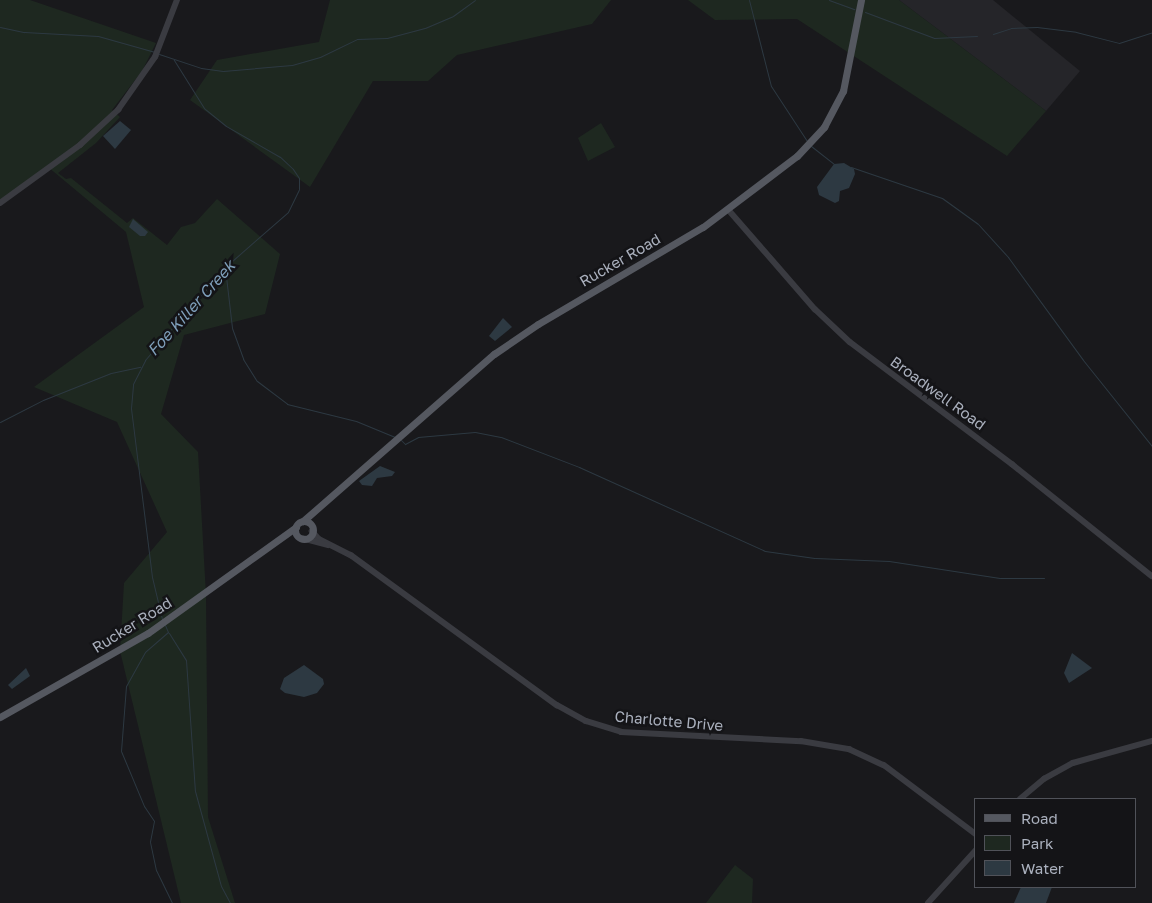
<!DOCTYPE html>
<html>
<head>
<meta charset="utf-8">
<style>
	body { margin:0 }
	#map { position:relative; width:1152px; height:903px; overflow:hidden; background:#19191c; font-family:"Golos Text",sans-serif }
	div>[style] { position:absolute }
	.built>* { inset:0; background:#252529 }
	.green>* { inset:0; background:#1e2820 }
	.water>* { inset:0; background:#2d3942 }
	.stream>* { height:1px; margin:-0.5px; padding:0 0.5px; transform-origin:0.5px; border-radius:0.5px; background:#2d3942 }
	.minor>* { height:5.5px; margin:-2.75px; padding:0 2.75px; transform-origin:2.75px; border-radius:2.75px; background:#3a3b41 }
	.major>* { height:7px; margin:-3.5px; padding:0 3.5px; transform-origin:3.5px; border-radius:3.5px; background:#555860 }
	.major>.ring { margin:-3.5px; padding:0; box-sizing:content-box; background:none; border:7px solid #555860; border-radius:50% }
	span { translate:-50% -50%; white-space:nowrap; text-align:center; line-height:1.15; -webkit-text-stroke:5px #141417; paint-order:stroke }
	.street-label { font-size:15px; color:#aab0bd }
	.water-label { font-size:16px; color:#7f9fba; font-style:italic }
	.legend { position:absolute; left:974px; top:798px; width:162px; height:90px; box-sizing:border-box; background:#141417; border:1px solid #505259; margin:0; padding:6px 9px; list-style:none; font-size:15px; color:#aab0bd }
	.legend li { display:flex; align-items:center; gap:10px; height:25px }
	.legend b { width:25px; border:1px solid #505259 }
</style>
</head>
<body>
<div id="map">
	<div class="built">
		<i style="clip-path:polygon(899px 0,993px 0,1080px 71px,1046px 111px)"></i>
	</div>
	<div class="green">
		<i style="clip-path:polygon(0 0,30px 0,156px 43px,142px 71px,112px 110px,120px 117px,96px 143px,58px 173px,66px 179px,71px 178px,127px 223px,133px 218px,167px 245px,181px 227px,195px 223px,217px 199px,280px 254px,265px 314px,184px 335px,161px 414px,198px 452px,206px 595px,208px 817px,235px 903px,181px 903px,120px 651px,124px 583px,167px 532px,117px 422px,34px 387px,144px 307px,126px 232px,48px 167px,0 205px)"></i>
		<i style="clip-path:polygon(330px 0,611px 0,592px 24px,457px 55px,428px 81px,373px 81px,310px 187px,190px 100px,217px 60px,319px 42px)"></i>
		<i style="clip-path:polygon(688px 0,899px 0,1046px 111px,1007px 156px,797px 19px,715px 20px)"></i>
		<i style="clip-path:polygon(601px 123px,615px 147px,588px 161px,578px 138px)"></i>
		<i style="clip-path:polygon(735px 865px,753px 879px,752px 903px,706px 903px)"></i>
	</div>
	<div class="water">
		<i style="clip-path:polygon(120px 121px,131px 130px,115px 149px,103px 136px)"></i>
		<i style="clip-path:polygon(844px 163px,854px 169px,855px 174px,849px 188px,840px 191px,839px 201px,835px 203px,819px 195px,817px 187px,834px 164px)"></i>
		<i style="clip-path:polygon(133px 219px,148px 232px,145px 236px,140px 236px,129px 227px)"></i>
		<i style="clip-path:polygon(503px 318px,512px 327px,495px 341px,489px 336px)"></i>
		<i style="clip-path:polygon(380px 466px,395px 472px,392px 476px,377px 478px,372px 486px,362px 485px,359px 481px)"></i>
		<i style="clip-path:polygon(1072px 653px,1092px 668px,1069px 683px,1064px 673px)"></i>
		<i style="clip-path:polygon(304px 665px,323px 679px,324px 684px,317px 693px,304px 697px,285px 693px,280px 689px,284px 678px)"></i>
		<i style="clip-path:polygon(26px 668px,30px 676px,12px 689px,8px 685px)"></i>
		<i style="clip-path:polygon(1021px 887px,1052px 887px,1046px 903px,1014px 903px)"></i>
	</div>
	<div class="stream">
		<i style="left:749px;top:0;width:89px;rotate:75.7deg"></i>
		<i style="left:771px;top:86px;width:66px;rotate:56.8deg"></i>
		<i style="left:829px;top:0;width:27px;rotate:20deg"></i>
		<i style="left:865px;top:12px;width:74px;rotate:20.6deg"></i>
		<i style="left:934px;top:38px;width:43px;rotate:-2.7deg"></i>
		<i style="left:0;top:27px;width:25px;rotate:12deg"></i>
		<i style="left:24px;top:32px;width:74px;rotate:3.1deg"></i>
		<i style="left:98px;top:36px;width:59px;rotate:15.7deg"></i>
		<i style="left:993px;top:34px;width:19px;rotate:-18deg"></i>
		<i style="left:1011px;top:28px;width:26px;rotate:-2deg"></i>
		<i style="left:1037px;top:27px;width:39px;rotate:7deg"></i>
		<i style="left:1076px;top:32px;width:44px;rotate:14.3deg"></i>
		<i style="left:1119px;top:43px;width:35px;rotate:-18deg"></i>
		<i style="left:159px;top:54px;width:44px;rotate:18.4deg"></i>
		<i style="left:201px;top:68px;width:22px;rotate:8deg"></i>
		<i style="left:223px;top:71px;width:69px;rotate:-5deg"></i>
		<i style="left:292px;top:65px;width:29px;rotate:-16deg"></i>
		<i style="left:320px;top:57px;width:41px;rotate:-25.9deg"></i>
		<i style="left:357px;top:39px;width:30px;rotate:-2deg"></i>
		<i style="left:387px;top:38px;width:39px;rotate:-15deg"></i>
		<i style="left:425px;top:28px;width:30px;rotate:-23deg"></i>
		<i style="left:453px;top:16px;width:27px;rotate:-36deg"></i>
		<i style="left:811px;top:146px;width:29px;rotate:38deg"></i>
		<i style="left:851px;top:167px;width:96px;rotate:18.8deg"></i>
		<i style="left:942px;top:198px;width:44px;rotate:35.8deg"></i>
		<i style="left:978px;top:224px;width:45px;rotate:47.7deg"></i>
		<i style="left:1008px;top:257px;width:127px;rotate:53.9deg"></i>
		<i style="left:1083px;top:360px;width:110px;rotate:51.3deg"></i>
		<i style="left:225px;top:268px;width:60px;rotate:83.3deg"></i>
		<i style="left:232px;top:328px;width:33px;rotate:70deg"></i>
		<i style="left:243px;top:359px;width:26px;rotate:58deg"></i>
		<i style="left:257px;top:381px;width:38px;rotate:37deg"></i>
		<i style="left:287px;top:404px;width:71px;rotate:13.8deg"></i>
		<i style="left:356px;top:421px;width:42px;rotate:22.3deg"></i>
		<i style="left:0;top:422px;width:48px;rotate:-27.1deg"></i>
		<i style="left:43px;top:400px;width:73px;rotate:-21.7deg"></i>
		<i style="left:111px;top:373px;width:30px;rotate:-12deg"></i>
		<i style="left:401px;top:440px;width:6px;rotate:45deg"></i>
		<i style="left:405px;top:444px;width:15px;rotate:-28deg"></i>
		<i style="left:418px;top:437px;width:57px;rotate:-5deg"></i>
		<i style="left:475px;top:432px;width:26px;rotate:11deg"></i>
		<i style="left:501px;top:437px;width:84px;rotate:21deg"></i>
		<i style="left:579px;top:467px;width:204px;rotate:24.3deg"></i>
		<i style="left:765px;top:551px;width:50px;rotate:8deg"></i>
		<i style="left:815px;top:558px;width:74px;rotate:2.3deg"></i>
		<i style="left:889px;top:561px;width:112px;rotate:8.7deg"></i>
		<i style="left:1000px;top:578px;width:44px"></i>
		<i style="left:162px;top:619px;width:43px;rotate:-103.4deg"></i>
		<i style="left:152px;top:577px;width:170px;rotate:-97.1deg"></i>
		<i style="left:131px;top:408px;width:24px;rotate:-85deg"></i>
		<i style="left:133px;top:384px;width:27px;rotate:-63deg"></i>
		<i style="left:145px;top:360px;width:72px;rotate:-49.5deg"></i>
		<i style="left:192px;top:305px;width:59px;rotate:-47.7deg"></i>
		<i style="left:232px;top:261px;width:74px;rotate:-41.2deg"></i>
		<i style="left:288px;top:212px;width:25px;rotate:-64deg"></i>
		<i style="left:299px;top:189px;width:11px;rotate:-90deg"></i>
		<i style="left:299px;top:178px;width:11px;rotate:-124deg"></i>
		<i style="left:293px;top:169px;width:18px;rotate:-137deg"></i>
		<i style="left:280px;top:157px;width:62px;rotate:-150.1deg"></i>
		<i style="left:226px;top:126px;width:28px;rotate:-141deg"></i>
		<i style="left:204px;top:108px;width:57px;rotate:-122deg"></i>
		<i style="left:165px;top:625px;width:8px;rotate:67deg"></i>
		<i style="left:168px;top:632px;width:30px;rotate:139deg"></i>
		<i style="left:145px;top:652px;width:39px;rotate:119deg"></i>
		<i style="left:126px;top:686px;width:65px;rotate:94.4deg"></i>
		<i style="left:121px;top:751px;width:60px;rotate:67.3deg"></i>
		<i style="left:144px;top:806px;width:18px;rotate:56deg"></i>
		<i style="left:154px;top:821px;width:21px;rotate:101deg"></i>
		<i style="left:150px;top:842px;width:29px;rotate:78deg"></i>
		<i style="left:156px;top:870px;width:37px;rotate:64deg"></i>
		<i style="left:169px;top:633px;width:32px;rotate:58deg"></i>
		<i style="left:186px;top:660px;width:131px;rotate:86.1deg"></i>
		<i style="left:195px;top:791px;width:98px;rotate:74.7deg"></i>
		<i style="left:221px;top:886px;width:19px;rotate:62deg"></i>
	</div>
	<div class="minor">
		<i style="left:0;top:203px;width:99px;rotate:-35.9deg"></i>
		<i style="left:80px;top:145px;width:52px;rotate:-42.6deg"></i>
		<i style="left:118px;top:110px;width:65px;rotate:-55.1deg"></i>
		<i style="left:155px;top:57px;width:61px;rotate:-68.9deg"></i>
		<i style="left:728px;top:209px;width:133px;rotate:49deg"></i>
		<i style="left:815px;top:309px;width:48px;rotate:43.3deg"></i>
		<i style="left:850px;top:342px;width:203px;rotate:37deg"></i>
		<i style="left:1012px;top:464px;width:179px;rotate:38.7deg"></i>
		<i style="left:312px;top:531px;width:11px;rotate:49deg"></i>
		<i style="left:319px;top:539px;width:36px;rotate:27deg"></i>
		<i style="left:351px;top:555px;width:255px;rotate:36.1deg"></i>
		<i style="left:557px;top:705px;width:33px;rotate:29deg"></i>
		<i style="left:586px;top:721px;width:37px;rotate:17deg"></i>
		<i style="left:621px;top:732px;width:180px;rotate:2.9deg"></i>
		<i style="left:801px;top:741px;width:49px;rotate:9.5deg"></i>
		<i style="left:849px;top:749px;width:38px;rotate:25deg"></i>
		<i style="left:884px;top:765px;width:115px;rotate:36.9deg"></i>
		<i style="left:302px;top:538px;width:27px;rotate:15deg"></i>
		<i style="left:1020px;top:799px;width:31px;rotate:-40deg"></i>
		<i style="left:1044px;top:779px;width:33px;rotate:-29deg"></i>
		<i style="left:1073px;top:763px;width:82px;rotate:-15.6deg"></i>
		<i style="left:928px;top:903px;width:72px;rotate:-47.8deg"></i>
	</div>
	<div class="major">
		<i style="left:303px;top:521px;width:254px;rotate:-41.2deg"></i>
		<i style="left:494px;top:354px;width:53px;rotate:-34.3deg"></i>
		<i style="left:538px;top:324px;width:191px;rotate:-30.5deg"></i>
		<i style="left:703px;top:227px;width:118px;rotate:-37.1deg"></i>
		<i style="left:797px;top:156px;width:40px;rotate:-47deg"></i>
		<i style="left:824px;top:127px;width:41px;rotate:-62.2deg"></i>
		<i style="left:843px;top:91px;width:93px;rotate:-78.8deg"></i>
		<i class="ring" style="left:295px;top:521px;width:11px;height:11px"></i>
		<i style="left:0;top:717px;width:170px;rotate:-29.6deg"></i>
		<i style="left:148px;top:633px;width:182px;rotate:-35.6deg"></i>
	</div>
	<div class="street-label">
		<span style="left:620px;top:260px;rotate:-30deg">Rucker Road</span>
		<span style="left:938px;top:393px;rotate:36deg">Broadwell Road</span>
		<span style="left:132px;top:625px;rotate:-32deg">Rucker Road</span>
		<span style="left:669px;top:721px;rotate:5deg">Charlotte Drive</span>
	</div>
	<div class="water-label">
		<span style="left:191px;top:308px;rotate:-48deg">Foe Killer Creek</span>
	</div>
	<ul class="legend">
	<li><b style="height:6px;background:#555860"></b>Road</li>
	<li><b style="height:14px;background:#1e2820"></b>Park</li>
	<li><b style="height:14px;background:#2d3942"></b>Water</li>
	</ul>
</div>
</body>
</html>
